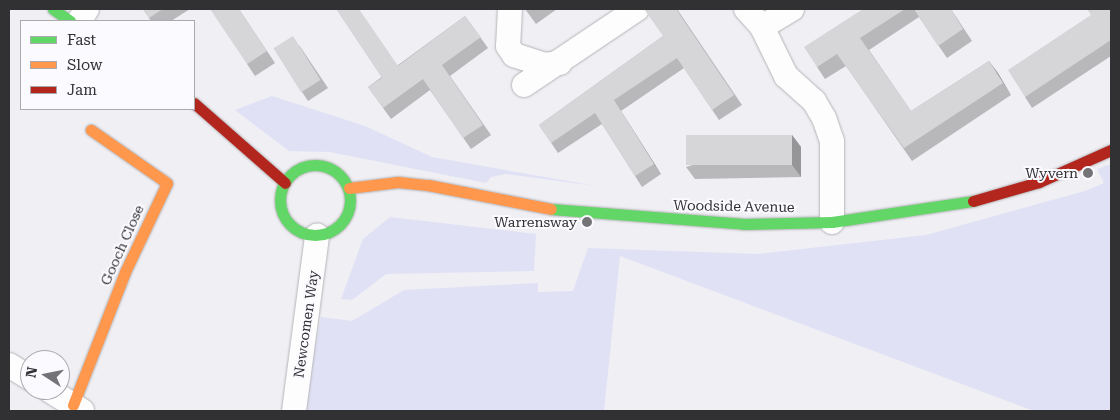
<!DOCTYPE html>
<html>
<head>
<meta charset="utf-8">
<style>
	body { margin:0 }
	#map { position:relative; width:1120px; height:420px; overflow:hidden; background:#efeff4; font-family:"Roboto Serif",serif }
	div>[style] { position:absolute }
	.green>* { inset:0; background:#e1e1f6 }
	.roads { filter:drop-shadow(0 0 1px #b5b5b8) drop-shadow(0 0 1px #b5b5b8) }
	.street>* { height:24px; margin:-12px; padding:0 12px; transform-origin:12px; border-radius:12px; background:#fdfdfd }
	.fast>* { height:11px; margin:-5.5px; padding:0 5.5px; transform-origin:5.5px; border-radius:5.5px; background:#63d668 }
	.fast>.ring { margin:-5.5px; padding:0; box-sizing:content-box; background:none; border:11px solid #63d668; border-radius:50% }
	.slow>* { height:11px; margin:-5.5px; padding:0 5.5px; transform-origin:5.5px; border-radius:5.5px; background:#ff974d }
	.jam>* { height:11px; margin:-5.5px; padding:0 5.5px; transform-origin:5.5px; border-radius:5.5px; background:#b3261e }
	.wall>* { inset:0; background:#b8b8bb }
	.shaded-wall>* { inset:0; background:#969698 }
	.building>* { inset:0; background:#d6d6d9; transform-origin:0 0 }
	.dots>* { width:14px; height:14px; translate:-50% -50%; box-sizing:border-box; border:2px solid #fbfbff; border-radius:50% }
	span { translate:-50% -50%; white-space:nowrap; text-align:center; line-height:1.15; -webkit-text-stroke:4px #fbfbff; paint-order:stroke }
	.poi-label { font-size:14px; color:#313134 }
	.right { translate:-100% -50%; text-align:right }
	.street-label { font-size:14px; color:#313134 }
	.frame { position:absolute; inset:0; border:10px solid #313134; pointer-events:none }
	.legend { position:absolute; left:20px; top:20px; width:175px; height:90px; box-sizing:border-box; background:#fbfbff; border:1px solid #aaaaae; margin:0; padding:6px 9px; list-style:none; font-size:15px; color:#313134 }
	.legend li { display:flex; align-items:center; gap:10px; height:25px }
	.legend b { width:25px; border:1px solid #aaaaae }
	.north { position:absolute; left:20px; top:350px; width:50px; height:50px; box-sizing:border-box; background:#fbfbff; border:1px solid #aaaaae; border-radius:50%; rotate:281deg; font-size:14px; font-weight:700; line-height:20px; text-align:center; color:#313134 }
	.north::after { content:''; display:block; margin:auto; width:18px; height:22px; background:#747477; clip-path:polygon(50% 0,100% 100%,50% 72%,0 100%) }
</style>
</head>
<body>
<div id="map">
	<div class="green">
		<i style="clip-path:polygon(272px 96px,365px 126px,432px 157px,596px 186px,506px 174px,491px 177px,486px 183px,330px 152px,289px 151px,235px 110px)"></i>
		<i style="clip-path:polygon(1111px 164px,1111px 411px,1034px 411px,620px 256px,604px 411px,303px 411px,321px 317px,352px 321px,404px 290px,538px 283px,538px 292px,573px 291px,588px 248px,757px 254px,926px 235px,1085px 191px,1104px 183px,1097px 169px)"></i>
		<i style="clip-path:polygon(390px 217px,536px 234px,534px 271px,386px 274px,352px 300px,341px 299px,363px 239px)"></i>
	</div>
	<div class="roads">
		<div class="street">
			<i style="left:510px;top:9px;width:37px;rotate:93deg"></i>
			<i style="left:508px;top:46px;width:11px;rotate:56deg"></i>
			<i style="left:514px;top:55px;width:33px;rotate:18deg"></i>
			<i style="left:545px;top:65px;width:15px;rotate:-8deg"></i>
			<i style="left:746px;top:9px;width:24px;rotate:48deg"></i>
			<i style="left:762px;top:27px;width:55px;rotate:63.9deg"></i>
			<i style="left:786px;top:76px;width:38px;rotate:42deg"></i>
			<i style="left:814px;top:101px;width:20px;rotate:60deg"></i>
			<i style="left:824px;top:118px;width:24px;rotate:71deg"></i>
			<i style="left:832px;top:141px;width:81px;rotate:90deg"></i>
			<i style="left:79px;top:21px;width:14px;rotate:-56deg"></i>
			<i style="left:762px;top:27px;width:35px;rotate:-31deg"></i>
			<i style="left:524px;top:85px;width:136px;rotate:-33.9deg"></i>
			<i style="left:9px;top:365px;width:25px;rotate:32deg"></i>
			<i style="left:49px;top:390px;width:39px;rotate:32deg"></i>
			<i style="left:294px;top:411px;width:177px;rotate:-82.5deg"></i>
		</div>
		<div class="fast">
			<i style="left:53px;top:9px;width:21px;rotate:35deg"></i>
			<i class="ring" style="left:280px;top:165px;width:59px;height:59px"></i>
			<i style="left:551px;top:209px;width:194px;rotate:4.4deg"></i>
			<i style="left:744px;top:224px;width:88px;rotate:-1.3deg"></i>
			<i style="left:832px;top:222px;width:143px;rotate:-8.5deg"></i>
		</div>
		<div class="slow">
			<i style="left:349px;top:188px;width:49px;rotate:-7deg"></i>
			<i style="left:398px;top:182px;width:30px;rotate:6deg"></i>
			<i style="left:428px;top:185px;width:125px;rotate:11deg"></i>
			<i style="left:73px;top:405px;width:143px;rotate:-68.6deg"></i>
			<i style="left:125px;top:272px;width:98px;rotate:-64.7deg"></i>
			<i style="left:167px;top:183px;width:93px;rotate:-145.1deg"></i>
		</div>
		<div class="jam">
			<i style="left:194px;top:103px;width:121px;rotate:41.3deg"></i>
			<i style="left:973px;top:201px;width:69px;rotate:-16.1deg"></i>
			<i style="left:1039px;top:182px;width:79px;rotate:-24deg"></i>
		</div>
	</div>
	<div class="wall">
		<i style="clip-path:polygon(143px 9px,190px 9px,171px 21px,151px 21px)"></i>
		<i style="clip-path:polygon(239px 9px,275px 63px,255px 76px,247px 64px)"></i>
		<i style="clip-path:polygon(525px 9px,557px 9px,536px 24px)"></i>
		<i style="clip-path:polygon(677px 9px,742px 105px,719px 120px,684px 68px,621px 111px,661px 174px,642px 187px,602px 124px,558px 153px,539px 125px,663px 36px)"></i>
		<i style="clip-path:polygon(863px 9px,951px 9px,972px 41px,947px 58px,919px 17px,869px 50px,911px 111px,989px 61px,1011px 95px,912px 161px,846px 66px,825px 79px,817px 67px)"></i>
		<i style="clip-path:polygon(1111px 9px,1111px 56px,1032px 108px,1025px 97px)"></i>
		<i style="clip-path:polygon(465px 16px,488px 48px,450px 76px,491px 135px,471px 149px,430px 90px,391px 119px,368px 87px)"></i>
		<i style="clip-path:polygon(299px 45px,328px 88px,308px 101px,302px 92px)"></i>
		<i style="clip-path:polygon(792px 135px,801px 147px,801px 177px,695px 179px,686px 167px)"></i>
	</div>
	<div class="shaded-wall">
		<i style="clip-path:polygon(989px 61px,998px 73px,1011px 95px,1003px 83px)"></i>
		<i style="clip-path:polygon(614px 100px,621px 111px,661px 174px,654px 164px)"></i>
		<i style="clip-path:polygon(792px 135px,801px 147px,801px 177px,792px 165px)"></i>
	</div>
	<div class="building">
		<i style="clip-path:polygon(143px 9px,163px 9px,149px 18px)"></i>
		<i style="clip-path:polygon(210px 9px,239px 9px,267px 51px,247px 64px)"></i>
		<i style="clip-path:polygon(336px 9px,359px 9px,398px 66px,465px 16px,481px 37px,442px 65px,483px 125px,463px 138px,423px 79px,383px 108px,368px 87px,382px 78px)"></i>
		<i style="clip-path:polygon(644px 9px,676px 9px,734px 95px,712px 110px,677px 58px,614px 100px,654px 164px,635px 176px,595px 113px,551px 143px,539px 125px,663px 36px)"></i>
		<i style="clip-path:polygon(863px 9px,905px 9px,860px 38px,911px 111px,989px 61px,1003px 83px,904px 148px,837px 54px,817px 67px,804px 47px)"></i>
		<i style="clip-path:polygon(914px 9px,951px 9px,963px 29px,938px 46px)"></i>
		<i style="clip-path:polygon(1087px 9px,1111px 9px,1111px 40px,1025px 97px,1008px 70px,1091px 15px)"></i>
		<i style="left:293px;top:36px;width:52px;height:23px;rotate:58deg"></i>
		<i style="left:792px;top:135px;width:30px;height:106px;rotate:90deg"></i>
	</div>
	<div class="dots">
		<i style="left:1088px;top:173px;background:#747477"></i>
		<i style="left:587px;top:222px;background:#747477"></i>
	</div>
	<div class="poi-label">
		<span class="right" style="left:1078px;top:173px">Wyvern</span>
		<span class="right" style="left:577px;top:222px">Warrensway</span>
	</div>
	<div class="street-label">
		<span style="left:734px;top:206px;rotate:1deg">Woodside Avenue</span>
		<span style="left:122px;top:245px;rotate:-66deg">Gooch Close</span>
		<span style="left:306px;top:324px;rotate:-82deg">Newcomen Way</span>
	</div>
	<div class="frame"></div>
	<ul class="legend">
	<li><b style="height:6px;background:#63d668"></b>Fast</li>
	<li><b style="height:6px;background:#ff974d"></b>Slow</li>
	<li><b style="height:6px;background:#b3261e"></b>Jam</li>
	</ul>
	<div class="north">N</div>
</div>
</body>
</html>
